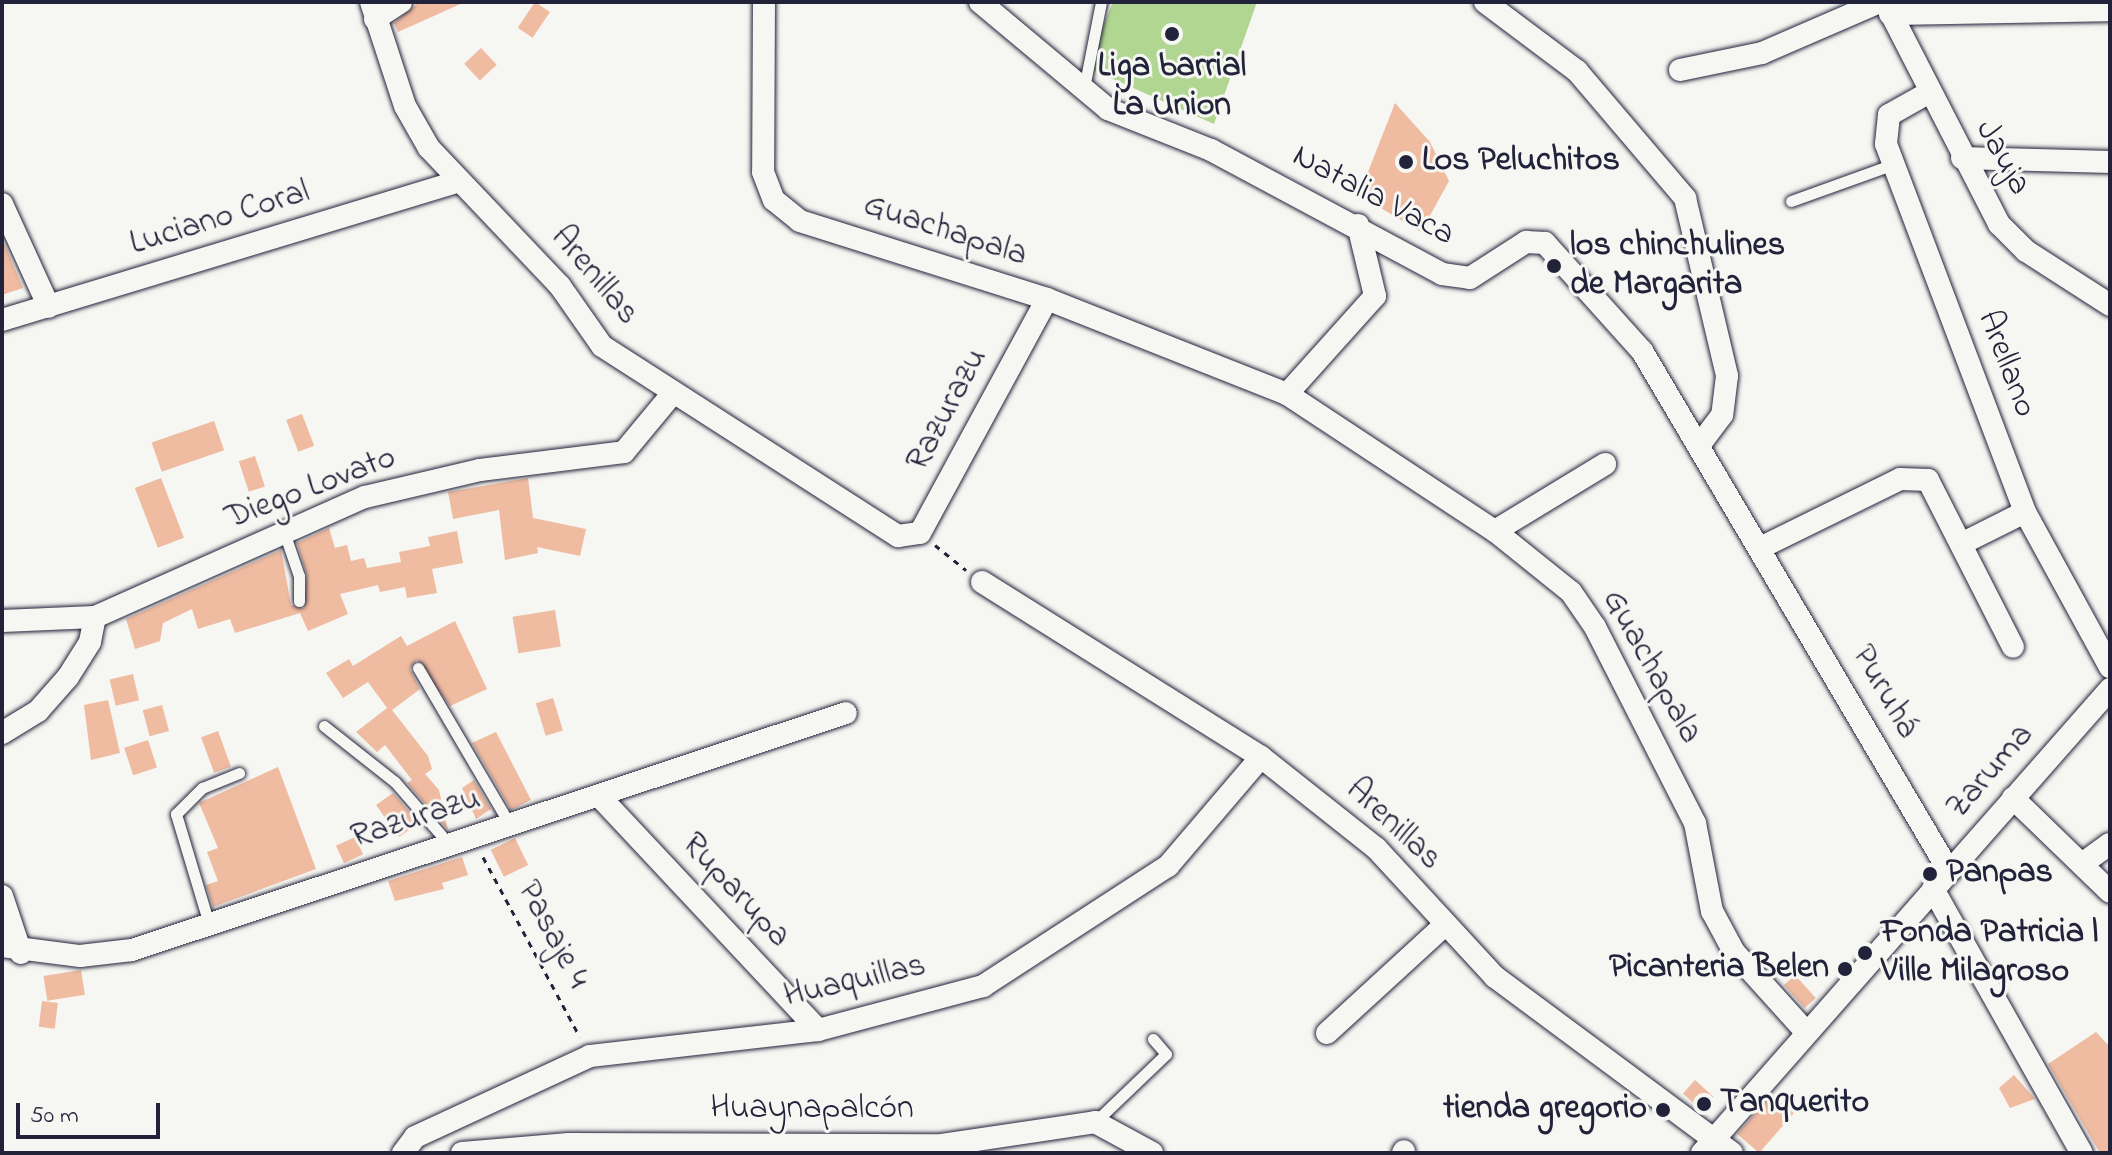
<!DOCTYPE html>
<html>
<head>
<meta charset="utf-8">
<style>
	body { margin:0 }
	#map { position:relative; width:2112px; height:1155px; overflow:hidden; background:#f6f6f2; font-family:"Indie Flower",sans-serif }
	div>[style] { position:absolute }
	.green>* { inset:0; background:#b1d691 }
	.building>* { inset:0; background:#efbba1; transform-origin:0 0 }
	.path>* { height:3px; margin-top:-1.5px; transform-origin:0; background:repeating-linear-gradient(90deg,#22223b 0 6px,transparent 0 12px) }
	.roads { filter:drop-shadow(0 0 2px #22223b) drop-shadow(0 0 2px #22223b) }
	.lane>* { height:11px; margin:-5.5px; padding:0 5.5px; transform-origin:5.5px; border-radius:5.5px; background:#f6f6f2 }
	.street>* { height:22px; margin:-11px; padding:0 11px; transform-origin:11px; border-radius:11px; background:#f6f6f2 }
	.dots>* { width:22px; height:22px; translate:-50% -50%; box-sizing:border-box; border:4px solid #f6f6f2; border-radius:50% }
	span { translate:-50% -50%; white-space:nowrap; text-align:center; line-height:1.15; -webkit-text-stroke:6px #f6f6f2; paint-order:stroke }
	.poi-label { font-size:34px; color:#22223b; font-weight:700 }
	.left { translate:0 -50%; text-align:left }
	.right { translate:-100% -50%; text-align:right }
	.street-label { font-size:34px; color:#22223b }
	.frame { position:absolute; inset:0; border:4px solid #22223b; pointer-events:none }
	.scale { position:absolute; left:16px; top:1103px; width:144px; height:36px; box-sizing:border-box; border:4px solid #22223b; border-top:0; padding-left:10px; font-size:24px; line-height:28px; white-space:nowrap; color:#22223b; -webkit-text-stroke:6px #f6f6f2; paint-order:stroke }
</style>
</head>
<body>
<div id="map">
	<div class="green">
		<i style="clip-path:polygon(1113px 2px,1257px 2px,1214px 124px,1086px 67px)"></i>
	</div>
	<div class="building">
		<i style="clip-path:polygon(419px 2px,465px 2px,398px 32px,394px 23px)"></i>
		<i style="left:535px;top:2px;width:18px;height:31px;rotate:34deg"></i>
		<i style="left:481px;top:48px;width:23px;height:23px;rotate:47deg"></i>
		<i style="clip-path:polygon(1395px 103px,1430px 142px,1449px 181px,1421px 232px,1359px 195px)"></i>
		<i style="clip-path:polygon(2px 238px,23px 288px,2px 295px)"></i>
		<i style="left:302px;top:414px;width:34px;height:17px;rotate:69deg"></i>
		<i style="left:214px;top:421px;width:31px;height:66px;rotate:71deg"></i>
		<i style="left:255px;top:456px;width:32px;height:17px;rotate:72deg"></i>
		<i style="left:161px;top:478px;width:64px;height:28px;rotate:69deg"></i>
		<i style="clip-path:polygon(528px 478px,533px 518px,586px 529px,580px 556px,537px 547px,538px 553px,505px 560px,499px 510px,453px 519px,448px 492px)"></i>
		<i style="clip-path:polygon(329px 528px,335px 548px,347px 545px,351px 561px,364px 558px,367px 568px,401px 562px,399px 552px,430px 546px,428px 537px,457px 531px,463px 563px,432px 569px,437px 593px,407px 598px,405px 587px,380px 592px,378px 585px,340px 594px,348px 614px,308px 631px,300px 613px,235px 633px,230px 619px,198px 629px,192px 609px,163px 623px,160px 641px,135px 649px,126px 619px,281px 550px,291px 605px,304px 608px,307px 576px,297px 543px)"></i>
		<i style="left:555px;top:610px;width:37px;height:43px;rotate:81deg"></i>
		<i style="clip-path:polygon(455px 621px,487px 689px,450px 706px,417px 660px,410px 669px,420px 689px,392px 710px,428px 756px,432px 769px,425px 774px,439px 790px,448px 830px,407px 783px,412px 780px,385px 745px,377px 752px,356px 732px,387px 708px,368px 682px,343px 698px,326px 673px,349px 659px,353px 666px,401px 636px,407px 646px)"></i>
		<i style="left:133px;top:674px;width:27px;height:24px;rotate:77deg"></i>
		<i style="left:553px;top:698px;width:34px;height:18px;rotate:73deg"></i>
		<i style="clip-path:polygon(108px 700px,120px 753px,91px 760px,84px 705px)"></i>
		<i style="left:162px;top:705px;width:27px;height:20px;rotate:75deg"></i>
		<i style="left:218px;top:731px;width:38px;height:18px;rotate:70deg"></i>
		<i style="clip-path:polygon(496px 732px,531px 800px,511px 810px,472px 743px)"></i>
		<i style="left:148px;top:740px;width:29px;height:25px;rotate:72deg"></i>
		<i style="clip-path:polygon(278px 767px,316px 869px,213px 907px,206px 885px,218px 881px,207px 852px,218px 848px,199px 803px)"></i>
		<i style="clip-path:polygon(474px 780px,491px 809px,476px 819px,462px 788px)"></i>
		<i style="clip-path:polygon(393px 793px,419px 823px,399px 837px,376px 805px)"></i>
		<i style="left:355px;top:837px;width:19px;height:21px;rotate:65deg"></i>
		<i style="left:515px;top:838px;width:30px;height:27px;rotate:64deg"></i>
		<i style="clip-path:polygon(462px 857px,468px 875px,442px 883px,444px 889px,395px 901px,388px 881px)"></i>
		<i style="left:81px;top:970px;width:25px;height:38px;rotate:81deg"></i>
		<i style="left:1795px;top:975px;width:31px;height:15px;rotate:48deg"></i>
		<i style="left:42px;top:1001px;width:16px;height:26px;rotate:7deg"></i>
		<i style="clip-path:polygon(2096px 1032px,2110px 1047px,2110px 1153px,2100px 1153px,2048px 1064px)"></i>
		<i style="clip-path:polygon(2014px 1075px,2035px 1099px,2010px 1108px,1999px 1088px)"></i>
		<i style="left:1695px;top:1080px;width:25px;height:18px;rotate:42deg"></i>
		<i style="left:1772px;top:1094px;width:29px;height:53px;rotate:41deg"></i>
	</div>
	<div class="path">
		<i style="left:935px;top:545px;width:40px;rotate:39deg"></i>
		<i style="left:483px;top:857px;width:204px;rotate:61.7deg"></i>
	</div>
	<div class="roads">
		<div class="lane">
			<i style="left:1084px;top:88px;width:88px;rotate:-78.8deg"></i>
			<i style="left:1791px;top:201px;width:109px;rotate:-19.8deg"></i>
			<i style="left:284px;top:532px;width:46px;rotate:71.2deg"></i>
			<i style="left:299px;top:576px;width:25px;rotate:90deg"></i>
			<i style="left:418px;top:668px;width:182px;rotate:59.6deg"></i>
			<i style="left:324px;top:726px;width:90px;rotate:38.3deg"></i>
			<i style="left:395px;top:782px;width:81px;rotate:49deg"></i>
			<i style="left:209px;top:924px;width:115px;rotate:-106.7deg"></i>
			<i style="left:176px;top:814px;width:37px;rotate:-45deg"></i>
			<i style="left:202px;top:788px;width:40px;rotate:-22deg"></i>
			<i style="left:1095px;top:1122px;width:98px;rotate:-43.8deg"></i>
			<i style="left:1166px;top:1054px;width:20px;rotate:-131deg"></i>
		</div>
		<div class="street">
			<i style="left:371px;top:2px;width:109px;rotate:71.9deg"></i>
			<i style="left:405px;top:106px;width:48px;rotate:60.3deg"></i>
			<i style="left:429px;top:148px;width:190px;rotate:46.5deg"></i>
			<i style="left:560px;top:286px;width:73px;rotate:55deg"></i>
			<i style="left:602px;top:346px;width:352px;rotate:32.7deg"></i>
			<i style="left:898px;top:536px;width:22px;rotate:-8deg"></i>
			<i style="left:920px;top:533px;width:266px;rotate:-61.5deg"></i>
			<i style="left:764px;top:2px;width:170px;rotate:90.3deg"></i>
			<i style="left:763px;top:172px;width:30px;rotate:69deg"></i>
			<i style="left:774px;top:200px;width:33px;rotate:39deg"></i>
			<i style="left:800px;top:221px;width:259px;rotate:17.5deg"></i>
			<i style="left:1047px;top:299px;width:258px;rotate:21.6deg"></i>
			<i style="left:980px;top:2px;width:167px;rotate:39.9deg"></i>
			<i style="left:1108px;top:109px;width:111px;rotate:21.7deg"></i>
			<i style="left:1211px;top:150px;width:262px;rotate:28.2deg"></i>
			<i style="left:1442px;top:274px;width:28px;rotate:8deg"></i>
			<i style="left:1470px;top:278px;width:67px;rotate:-32.7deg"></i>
			<i style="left:1526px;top:242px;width:19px;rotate:3deg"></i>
			<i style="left:1545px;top:243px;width:145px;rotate:48.1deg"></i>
			<i style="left:1642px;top:351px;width:604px;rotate:59.44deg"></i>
			<i style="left:1485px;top:2px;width:115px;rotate:36.9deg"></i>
			<i style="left:1577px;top:71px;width:167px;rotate:49.6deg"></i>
			<i style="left:1685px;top:198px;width:183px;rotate:76.7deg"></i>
			<i style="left:1727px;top:376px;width:39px;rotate:97deg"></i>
			<i style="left:1722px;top:415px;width:39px;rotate:127deg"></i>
			<i style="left:1885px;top:2px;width:250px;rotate:62.8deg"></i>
			<i style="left:1999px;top:224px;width:38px;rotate:45deg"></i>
			<i style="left:2026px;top:251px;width:100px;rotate:32.7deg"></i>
			<i style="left:1890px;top:14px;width:220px;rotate:-1deg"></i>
			<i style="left:375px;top:19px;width:31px;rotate:-33deg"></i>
			<i style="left:1680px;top:70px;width:84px;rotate:-11.7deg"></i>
			<i style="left:1762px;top:53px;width:129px;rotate:-23.4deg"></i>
			<i style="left:1928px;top:93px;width:45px;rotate:150.6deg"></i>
			<i style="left:1889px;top:115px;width:29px;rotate:96deg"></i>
			<i style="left:1886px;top:144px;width:393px;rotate:69.3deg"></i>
			<i style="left:2025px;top:512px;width:177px;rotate:61.3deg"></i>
			<i style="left:1962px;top:158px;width:148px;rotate:1.5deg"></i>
			<i style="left:2px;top:204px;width:113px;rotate:65.5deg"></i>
			<i style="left:1358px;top:225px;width:73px;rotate:76.5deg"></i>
			<i style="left:1375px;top:296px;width:132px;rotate:131.9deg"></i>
			<i style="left:1287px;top:394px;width:249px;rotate:33.4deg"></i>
			<i style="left:1495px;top:531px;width:97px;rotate:38.8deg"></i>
			<i style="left:1571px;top:592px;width:42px;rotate:55.6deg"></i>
			<i style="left:1595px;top:627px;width:220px;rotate:63deg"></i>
			<i style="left:1695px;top:823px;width:90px;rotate:79.1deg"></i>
			<i style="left:1712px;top:911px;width:47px;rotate:61.8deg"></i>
			<i style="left:1734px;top:952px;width:108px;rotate:48deg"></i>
			<i style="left:2px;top:320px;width:475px;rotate:-16.9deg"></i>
			<i style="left:1495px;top:531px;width:129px;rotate:-31.3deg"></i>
			<i style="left:1963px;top:543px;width:69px;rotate:-26.6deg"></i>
			<i style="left:1760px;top:548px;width:156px;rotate:-26.2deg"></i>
			<i style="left:1900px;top:479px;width:28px;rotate:2deg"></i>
			<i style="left:1928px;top:480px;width:187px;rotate:63deg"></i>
			<i style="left:982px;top:582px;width:329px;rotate:32.1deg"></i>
			<i style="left:1261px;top:757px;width:147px;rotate:38.4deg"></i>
			<i style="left:1376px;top:848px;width:176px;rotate:47.3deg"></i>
			<i style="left:1495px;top:977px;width:295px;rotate:36.6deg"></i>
			<i style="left:2px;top:621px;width:93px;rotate:-2.5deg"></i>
			<i style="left:95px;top:617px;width:295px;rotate:-24deg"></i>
			<i style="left:365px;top:497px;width:118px;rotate:-13.2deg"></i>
			<i style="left:480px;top:470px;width:145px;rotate:-7.1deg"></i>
			<i style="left:624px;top:452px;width:77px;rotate:-50.3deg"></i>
			<i style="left:2px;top:733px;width:42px;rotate:-31.4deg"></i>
			<i style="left:38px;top:711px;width:45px;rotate:-48.6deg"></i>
			<i style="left:68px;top:677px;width:41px;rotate:-57.8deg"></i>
			<i style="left:90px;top:642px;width:25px;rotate:-79deg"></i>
			<i style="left:2013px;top:798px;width:135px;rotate:44.1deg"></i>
			<i style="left:602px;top:799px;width:316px;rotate:46.9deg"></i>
			<i style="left:2082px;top:864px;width:34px;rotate:-36deg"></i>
			<i style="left:1933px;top:889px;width:303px;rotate:60.6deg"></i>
			<i style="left:2px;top:896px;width:60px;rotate:71.6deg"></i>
			<i style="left:2px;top:946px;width:79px;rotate:7.3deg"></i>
			<i style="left:80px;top:956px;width:52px;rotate:-6.6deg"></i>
			<i style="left:132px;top:950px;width:752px;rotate:-18.36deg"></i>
			<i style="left:1327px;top:1033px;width:161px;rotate:-42.5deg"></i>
			<i style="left:403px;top:1153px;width:20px;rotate:-53deg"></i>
			<i style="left:415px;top:1137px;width:193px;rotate:-24.8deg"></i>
			<i style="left:590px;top:1056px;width:229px;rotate:-6.5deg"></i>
			<i style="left:818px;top:1030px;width:171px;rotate:-14.9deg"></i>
			<i style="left:983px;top:986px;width:221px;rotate:-33deg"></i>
			<i style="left:1168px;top:866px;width:143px;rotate:-49.5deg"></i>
			<i style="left:462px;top:1153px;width:107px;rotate:-4.8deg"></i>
			<i style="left:569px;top:1144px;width:373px;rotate:0.2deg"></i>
			<i style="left:942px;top:1145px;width:155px;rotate:-8.5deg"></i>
			<i style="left:1095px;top:1122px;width:65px;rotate:28.5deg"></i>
			<i style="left:1403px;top:1153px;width:2px;rotate:-63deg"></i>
			<i style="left:1702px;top:1153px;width:618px;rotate:-48.67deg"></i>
		</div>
	</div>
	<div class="dots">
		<i style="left:1172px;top:34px;background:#22223b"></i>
		<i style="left:1406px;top:162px;background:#22223b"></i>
		<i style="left:1554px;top:266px;background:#22223b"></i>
		<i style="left:1930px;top:874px;background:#22223b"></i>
		<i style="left:1865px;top:953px;background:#22223b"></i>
		<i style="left:1845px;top:969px;background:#22223b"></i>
		<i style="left:1704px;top:1104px;background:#22223b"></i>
		<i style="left:1663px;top:1110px;background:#22223b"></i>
	</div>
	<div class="poi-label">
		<span style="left:1172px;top:87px">Liga barrial<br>La Union</span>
		<span class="left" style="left:1422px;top:162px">Los Peluchitos</span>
		<span class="left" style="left:1570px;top:266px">los chinchulines<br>de Margarita</span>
		<span class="left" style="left:1946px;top:874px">Panpas</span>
		<span class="left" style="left:1881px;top:953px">Fonda Patricia |<br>Ville Milagroso</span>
		<span class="right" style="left:1829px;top:969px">Picanteria Belen</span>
		<span class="left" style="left:1720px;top:1104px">Tanquerito</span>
		<span class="right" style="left:1647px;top:1110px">tienda gregorio</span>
	</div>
	<div class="street-label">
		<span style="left:2002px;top:158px;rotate:61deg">Jauja</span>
		<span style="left:1373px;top:196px;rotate:28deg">Natalia Vaca</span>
		<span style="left:220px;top:219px;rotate:-17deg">Luciano Coral</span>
		<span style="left:945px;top:231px;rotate:18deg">Guachapala</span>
		<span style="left:594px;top:276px;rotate:50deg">Arenillas</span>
		<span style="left:2006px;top:364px;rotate:69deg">Arellano</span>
		<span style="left:948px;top:410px;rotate:-62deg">Razurazu</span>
		<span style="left:311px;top:489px;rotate:-21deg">Diego Lovato</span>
		<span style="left:1651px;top:667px;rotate:61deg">Guachapala</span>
		<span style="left:1884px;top:692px;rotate:60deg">Puruhá</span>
		<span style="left:1991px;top:772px;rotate:-49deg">Zaruma</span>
		<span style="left:416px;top:819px;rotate:-18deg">Razurazu</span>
		<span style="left:1393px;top:825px;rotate:43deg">Arenillas</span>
		<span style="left:735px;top:891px;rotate:47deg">Ruparupa</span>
		<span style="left:552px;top:935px;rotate:62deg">Pasaje 4</span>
		<span style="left:855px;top:982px;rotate:-13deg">Huaquillas</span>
		<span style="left:812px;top:1110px">Huaynapalcón</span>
	</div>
	<div class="frame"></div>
	<div class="scale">50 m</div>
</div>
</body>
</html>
